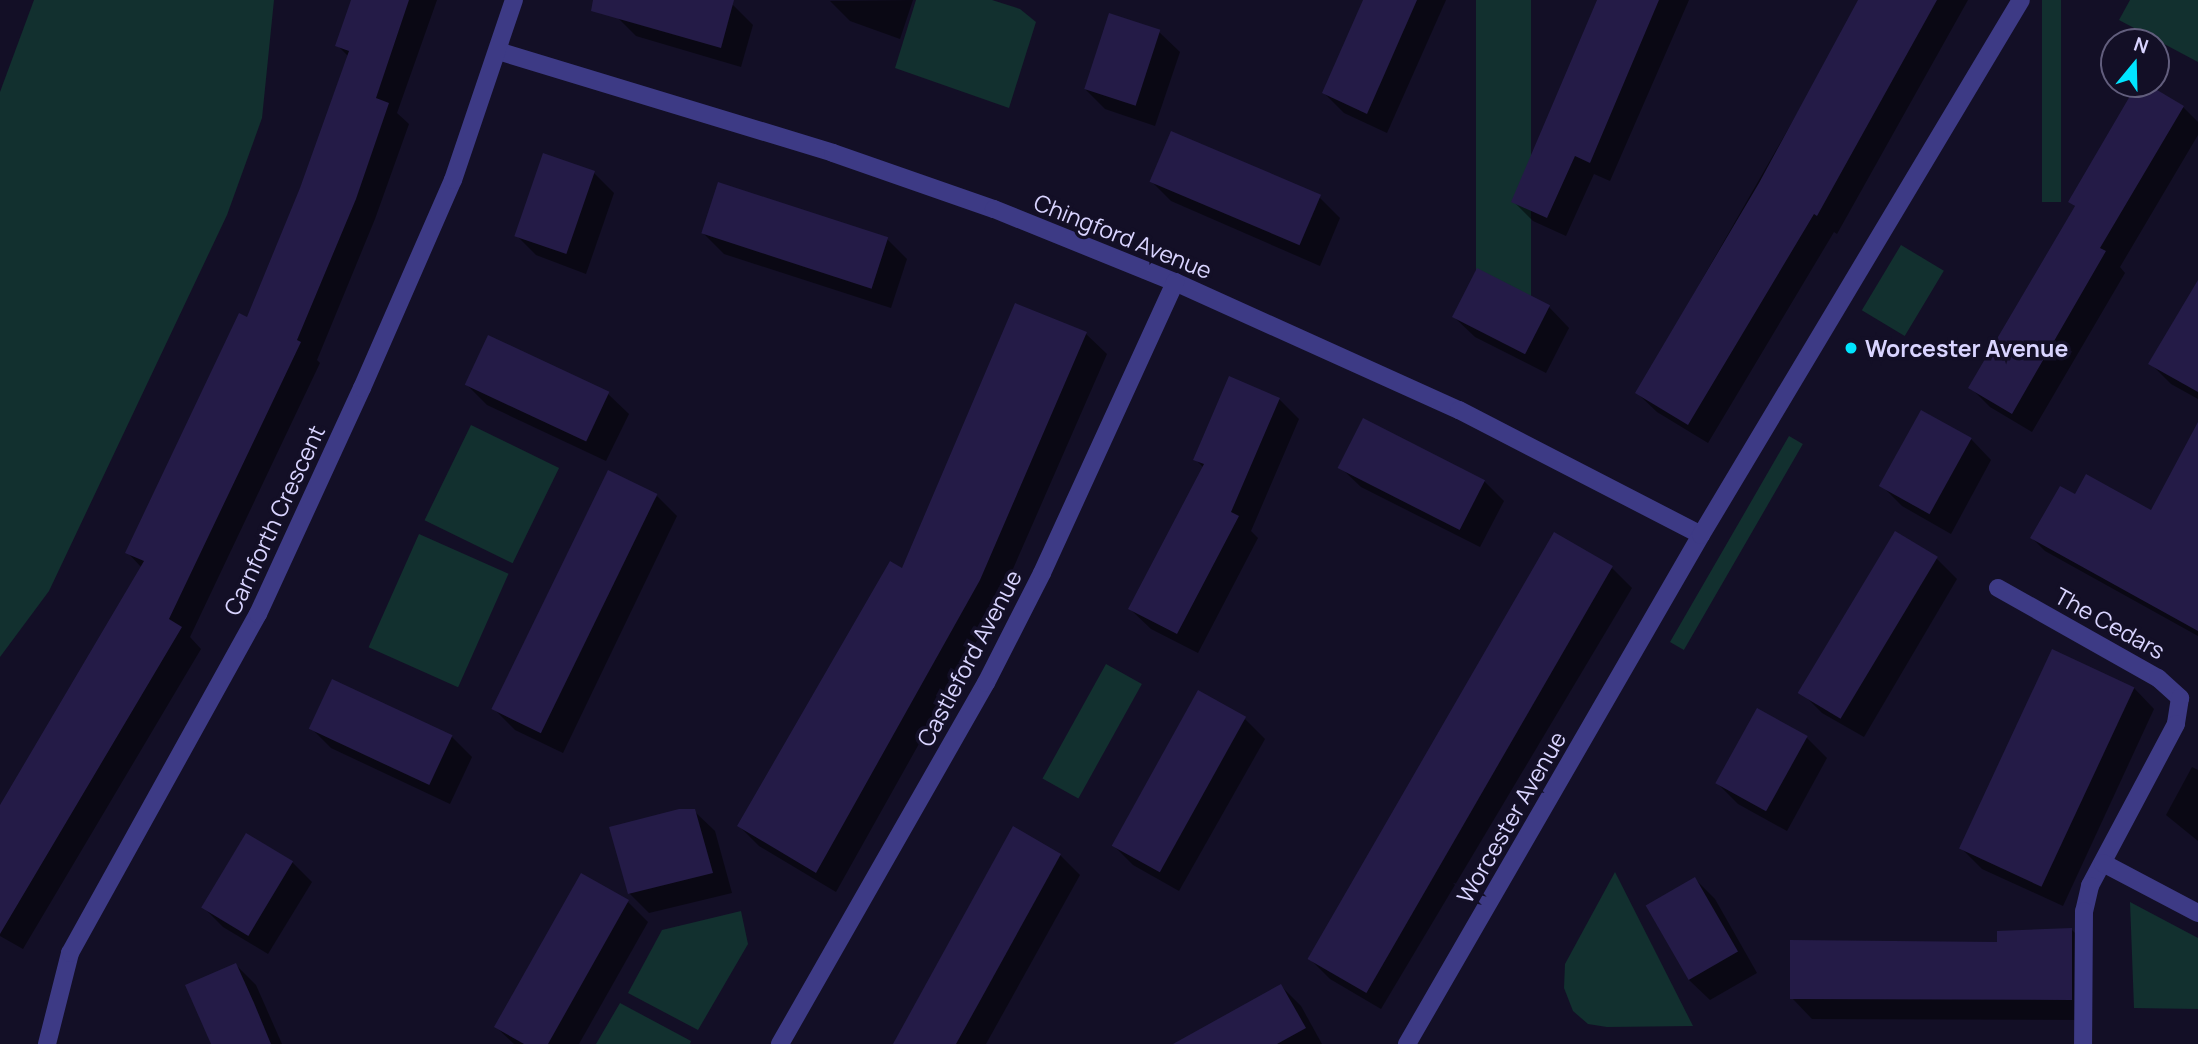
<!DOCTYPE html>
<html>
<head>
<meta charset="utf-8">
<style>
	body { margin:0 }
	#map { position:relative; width:2198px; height:1044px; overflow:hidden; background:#130f26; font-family:Manrope,sans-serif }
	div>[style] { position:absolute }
	.green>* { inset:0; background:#12302f; transform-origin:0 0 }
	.shadow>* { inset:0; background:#0007 }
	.building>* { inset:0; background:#241b47; transform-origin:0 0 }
	.minor>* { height:18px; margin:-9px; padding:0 9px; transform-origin:9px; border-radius:9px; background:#3d3a85 }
	.dots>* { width:19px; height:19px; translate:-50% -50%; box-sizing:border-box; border:4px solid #130f26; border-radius:50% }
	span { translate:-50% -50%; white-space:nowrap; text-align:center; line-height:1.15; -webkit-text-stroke:7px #130f26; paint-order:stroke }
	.street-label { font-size:23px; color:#d9d4ff }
	.poi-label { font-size:23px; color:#d9d4ff; font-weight:700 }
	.left { translate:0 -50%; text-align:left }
	.north { position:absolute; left:2100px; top:28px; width:70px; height:70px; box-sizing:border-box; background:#130f26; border:2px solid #625e7d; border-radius:50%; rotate:19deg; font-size:19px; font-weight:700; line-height:28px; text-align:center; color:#d9d4ff }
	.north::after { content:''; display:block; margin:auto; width:24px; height:32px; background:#00e5ff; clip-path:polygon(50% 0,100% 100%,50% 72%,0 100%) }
</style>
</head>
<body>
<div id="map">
	<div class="green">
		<i style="clip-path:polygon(34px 0,274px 0,262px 118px,227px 215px,49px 591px,0 657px,0 92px)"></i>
		<i style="clip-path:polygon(916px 0,992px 0,1020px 9px,1036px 22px,1009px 108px,895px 68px)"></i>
		<i style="left:1476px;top:0;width:55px;height:329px"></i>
		<i style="left:2042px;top:0;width:19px;height:202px"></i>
		<i style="clip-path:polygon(2130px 0,2198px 0,2198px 62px,2119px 20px)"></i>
		<i style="left:1901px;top:245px;width:50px;height:76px;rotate:31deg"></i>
		<i style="left:471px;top:425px;width:98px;height:106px;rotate:26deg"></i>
		<i style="left:1789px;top:436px;width:16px;height:238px;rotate:30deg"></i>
		<i style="left:419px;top:534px;width:98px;height:124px;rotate:24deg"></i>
		<i style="left:1106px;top:664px;width:41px;height:131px;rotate:29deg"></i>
		<i style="clip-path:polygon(1615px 872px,1693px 1026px,1607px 1027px,1588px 1024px,1573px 1011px,1564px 988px,1565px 964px)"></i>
		<i style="clip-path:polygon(2130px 902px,2198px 938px,2198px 1009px,2134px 1008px)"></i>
		<i style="clip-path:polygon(741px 911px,748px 944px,698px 1030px,628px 993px,662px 930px)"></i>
		<i style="clip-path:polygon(620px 1003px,691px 1041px,690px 1044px,596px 1044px)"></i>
	</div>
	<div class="shadow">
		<i style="clip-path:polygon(353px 0,437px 0,397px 113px,409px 124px,375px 219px,317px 360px,320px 363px,190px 637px,201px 649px,23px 949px,0 936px,0 808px,142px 568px,127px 552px,248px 319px,302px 189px,349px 57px,337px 45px)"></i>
		<i style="clip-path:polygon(621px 0,716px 0,733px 5px,753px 25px,741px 67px,636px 36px,616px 16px)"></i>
		<i style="clip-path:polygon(913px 0,900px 39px,850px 21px,830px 1px)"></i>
		<i style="clip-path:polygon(1365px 0,1446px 0,1387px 133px,1344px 113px,1324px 93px)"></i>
		<i style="clip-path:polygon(1600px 0,1689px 0,1610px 181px,1594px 174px,1566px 236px,1533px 221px,1513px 201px)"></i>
		<i style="clip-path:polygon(1862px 0,1968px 0,1837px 234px,1834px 232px,1708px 443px,1657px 412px,1637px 393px)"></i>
		<i style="clip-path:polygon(1159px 32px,1180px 52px,1155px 126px,1105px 109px,1085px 89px)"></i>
		<i style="clip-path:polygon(2139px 84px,2183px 107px,2198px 122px,2198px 135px,2120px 267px,2125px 273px,2032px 432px,1990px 407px,1970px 387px,2076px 207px,2070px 202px)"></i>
		<i style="clip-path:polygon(594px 173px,614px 193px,586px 274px,536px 255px,516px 235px)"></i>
		<i style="clip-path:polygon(1151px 181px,1320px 198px,1340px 218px,1320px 266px,1171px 201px)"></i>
		<i style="clip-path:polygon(704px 234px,887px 239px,907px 259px,891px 308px,724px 254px)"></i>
		<i style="clip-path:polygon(1478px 271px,1549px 307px,1569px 328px,1546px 373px,1475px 337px,1454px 317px)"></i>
		<i style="clip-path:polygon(2198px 283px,2198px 399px,2171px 384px,2151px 364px)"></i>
		<i style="clip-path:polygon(1016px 306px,1086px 334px,1107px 354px,999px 601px,836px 892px,759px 846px,739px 826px,903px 571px)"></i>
		<i style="clip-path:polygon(489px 338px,608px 394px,629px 414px,606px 461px,487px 405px,467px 385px)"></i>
		<i style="clip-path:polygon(1279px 399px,1299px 419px,1251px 531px,1258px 538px,1198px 653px,1151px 629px,1130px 609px,1204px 468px,1195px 459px)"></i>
		<i style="clip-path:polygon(2198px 426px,2198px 636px,2045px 551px,2032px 538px,2075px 496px,2151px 513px)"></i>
		<i style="clip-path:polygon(1971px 439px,1991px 460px,1951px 534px,1902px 506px,1882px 486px)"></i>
		<i style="clip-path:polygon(1340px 467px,1484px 481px,1504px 501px,1480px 547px,1361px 487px)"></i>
		<i style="clip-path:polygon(657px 496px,677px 516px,563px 753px,515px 730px,495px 710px)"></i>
		<i style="clip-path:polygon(1895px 534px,1937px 559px,1957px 579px,1864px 737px,1822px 713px,1802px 693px)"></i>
		<i style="clip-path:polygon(1612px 568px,1632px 588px,1381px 1009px,1330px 979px,1310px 959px)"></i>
		<i style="clip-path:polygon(333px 681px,452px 737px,472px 757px,450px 804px,331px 748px,311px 728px)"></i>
		<i style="clip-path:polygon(2134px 688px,2154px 709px,2063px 906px,1982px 869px,1962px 849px)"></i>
		<i style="clip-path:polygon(1758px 710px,1807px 738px,1827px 758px,1787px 831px,1738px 804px,1718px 784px)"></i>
		<i style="clip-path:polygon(1245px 719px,1265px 739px,1179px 891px,1133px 865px,1113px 845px)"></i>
		<i style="clip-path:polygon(2192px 767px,2198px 770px,2198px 841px,2166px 815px)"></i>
		<i style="clip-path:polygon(694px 811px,715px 831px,732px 893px,649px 913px,629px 893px)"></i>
		<i style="clip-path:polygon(1060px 855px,1080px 875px,986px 1044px,894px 1044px)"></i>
		<i style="clip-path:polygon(292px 862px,312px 882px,268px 954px,223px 927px,203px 907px)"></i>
		<i style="clip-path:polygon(1695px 879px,1715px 899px,1757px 973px,1710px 1000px,1689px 980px)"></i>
		<i style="clip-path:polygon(628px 902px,648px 922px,579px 1044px,514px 1044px,496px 1027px)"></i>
		<i style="clip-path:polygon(2072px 930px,2092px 950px,2091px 1020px,1812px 1019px,1792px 998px)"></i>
		<i style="clip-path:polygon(236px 965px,256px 985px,282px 1044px,213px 1044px)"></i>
		<i style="clip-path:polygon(1281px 986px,1301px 1006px,1322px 1044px,1177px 1044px)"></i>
	</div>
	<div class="building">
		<i style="clip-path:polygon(351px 0,409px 0,376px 98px,389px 103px,356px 199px,297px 340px,301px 342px,169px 619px,182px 627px,0 934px,0 805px,144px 561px,125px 553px,239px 313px,247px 317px,300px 188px,349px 51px,335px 46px)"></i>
		<i style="clip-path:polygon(593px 0,734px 0,721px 48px,591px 11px)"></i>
		<i style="clip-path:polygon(1363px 0,1417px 0,1367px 114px,1322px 93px)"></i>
		<i style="clip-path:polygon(1597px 0,1659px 0,1590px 163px,1575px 156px,1547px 218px,1511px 202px)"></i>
		<i style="clip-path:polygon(1858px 0,1937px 0,1817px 216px,1814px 214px,1688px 425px,1635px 393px,1759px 183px)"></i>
		<i style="left:1109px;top:13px;width:54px;height:80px;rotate:18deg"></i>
		<i style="clip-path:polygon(2137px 84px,2147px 84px,2184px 106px,2100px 248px,2106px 251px,2012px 414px,1968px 388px,2075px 206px,2068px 202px)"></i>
		<i style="left:1171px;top:131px;width:163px;height:55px;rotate:23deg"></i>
		<i style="left:543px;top:153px;width:55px;height:88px;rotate:19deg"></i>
		<i style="left:718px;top:182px;width:179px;height:54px;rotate:18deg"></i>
		<i style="left:1477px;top:268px;width:82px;height:55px;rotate:27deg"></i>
		<i style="clip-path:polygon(2198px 280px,2198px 392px,2148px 364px)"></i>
		<i style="clip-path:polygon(1015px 303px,1087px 332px,980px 580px,816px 873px,737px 826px,890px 561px,902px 568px)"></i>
		<i style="left:488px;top:335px;width:134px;height:55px;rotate:25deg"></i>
		<i style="clip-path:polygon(1229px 376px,1280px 398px,1231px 512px,1239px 516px,1177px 634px,1128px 609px,1204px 464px,1193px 460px)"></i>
		<i style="left:1921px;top:410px;width:58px;height:87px;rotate:29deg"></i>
		<i style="left:1363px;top:418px;width:137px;height:56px;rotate:27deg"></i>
		<i style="clip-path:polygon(2198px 422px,2198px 631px,2030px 538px,2060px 486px,2075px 494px,2086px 474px,2151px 510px)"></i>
		<i style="left:608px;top:470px;width:55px;height:266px;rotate:26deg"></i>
		<i style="left:1895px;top:531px;width:50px;height:189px;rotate:31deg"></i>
		<i style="left:1554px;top:532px;width:68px;height:493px;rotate:30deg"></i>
		<i style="left:2052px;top:649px;width:91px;height:220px;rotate:25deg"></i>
		<i style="left:332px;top:679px;width:133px;height:55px;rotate:25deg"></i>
		<i style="left:1198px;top:690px;width:55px;height:178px;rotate:29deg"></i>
		<i style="left:1757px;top:708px;width:58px;height:86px;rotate:29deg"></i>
		<i style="clip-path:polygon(679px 809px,695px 809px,713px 873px,628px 894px,609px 827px)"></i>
		<i style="clip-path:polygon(1013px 826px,1061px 854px,981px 999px,956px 1044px,893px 1044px)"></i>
		<i style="left:246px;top:833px;width:55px;height:87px;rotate:31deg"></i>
		<i style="clip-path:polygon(581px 873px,629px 900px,548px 1044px,524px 1044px,494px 1027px)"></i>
		<i style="left:1695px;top:877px;width:86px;height:57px;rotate:60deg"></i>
		<i style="clip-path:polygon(2072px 928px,2072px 1000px,1790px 999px,1790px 940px,1997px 942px,1997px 931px)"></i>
		<i style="clip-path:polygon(236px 963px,254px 1003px,271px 1044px,211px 1044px,185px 985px)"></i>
		<i style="clip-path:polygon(1281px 984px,1306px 1028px,1277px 1044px,1173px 1044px)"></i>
	</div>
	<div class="minor">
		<i style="left:498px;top:51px;width:350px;rotate:16.9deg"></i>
		<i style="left:833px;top:153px;width:170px;rotate:19.2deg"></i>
		<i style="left:994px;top:209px;width:195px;rotate:22deg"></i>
		<i style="left:1175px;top:282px;width:312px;rotate:24.3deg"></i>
		<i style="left:1459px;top:410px;width:272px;rotate:27.3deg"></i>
		<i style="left:1998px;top:588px;width:184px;rotate:29.4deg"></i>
		<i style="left:2158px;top:678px;width:30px;rotate:42deg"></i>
		<i style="left:2180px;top:698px;width:26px;rotate:99deg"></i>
		<i style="left:2176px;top:724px;width:183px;rotate:118deg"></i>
		<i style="left:2090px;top:886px;width:26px;rotate:103deg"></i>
		<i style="left:2084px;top:911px;width:133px;rotate:90.4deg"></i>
		<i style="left:2103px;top:863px;width:107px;rotate:27.8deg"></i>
		<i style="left:47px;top:1044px;width:94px;rotate:-75.8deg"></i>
		<i style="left:70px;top:953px;width:388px;rotate:-61deg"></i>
		<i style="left:258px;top:614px;width:249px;rotate:-65.3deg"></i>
		<i style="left:362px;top:388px;width:227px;rotate:-66.4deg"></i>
		<i style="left:453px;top:180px;width:190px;rotate:-71.3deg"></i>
		<i style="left:780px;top:1044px;width:416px;rotate:-60.3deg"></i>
		<i style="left:986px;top:683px;width:123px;rotate:-63deg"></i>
		<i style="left:1042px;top:573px;width:320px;rotate:-65.4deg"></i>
		<i style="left:1407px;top:1044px;width:588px;rotate:-59.99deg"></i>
		<i style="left:1701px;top:535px;width:623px;rotate:-59.12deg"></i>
	</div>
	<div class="dots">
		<i style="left:1851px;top:348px;background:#00e5ff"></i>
	</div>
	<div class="street-label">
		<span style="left:1123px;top:236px;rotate:22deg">Chingford Avenue</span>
		<span style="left:274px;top:520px;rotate:-65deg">Carnforth Crescent</span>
		<span style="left:2110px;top:623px;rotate:29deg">The Cedars</span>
		<span style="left:969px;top:658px;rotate:-62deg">Castleford Avenue</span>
		<span style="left:1511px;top:817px;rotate:-60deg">Worcester Avenue</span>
	</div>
	<div class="poi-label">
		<span class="left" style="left:1865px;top:348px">Worcester Avenue</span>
	</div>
	<div class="north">N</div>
</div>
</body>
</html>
